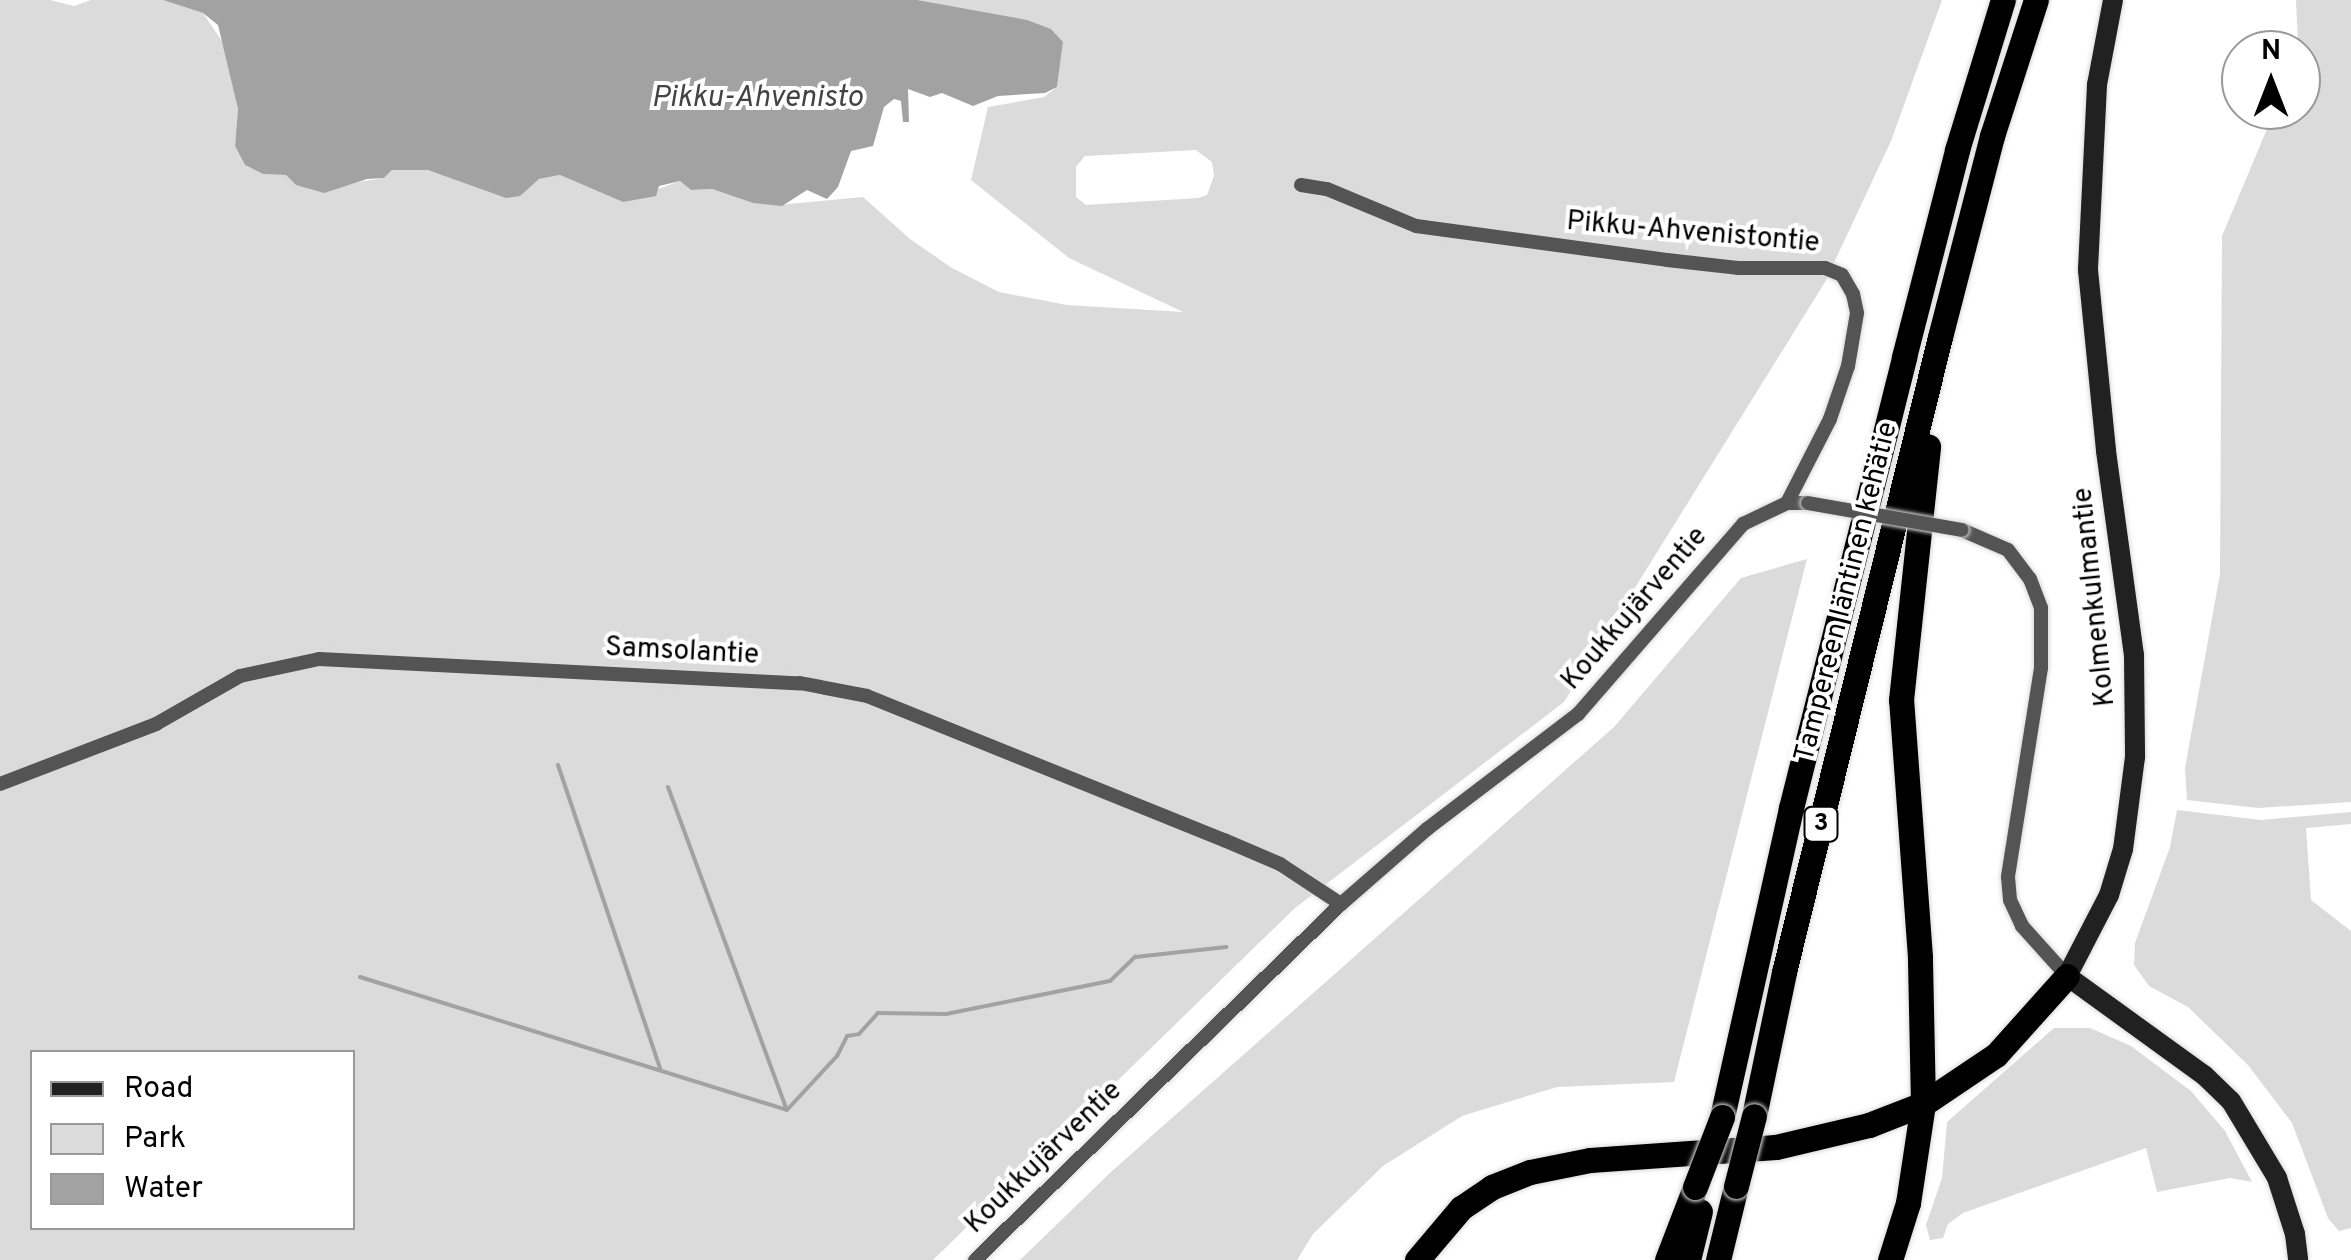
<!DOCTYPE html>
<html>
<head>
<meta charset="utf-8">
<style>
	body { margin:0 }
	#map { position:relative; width:2351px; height:1260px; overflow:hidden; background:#fff; font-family:Overpass,sans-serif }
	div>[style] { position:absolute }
	.green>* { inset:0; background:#dbdbdb }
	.water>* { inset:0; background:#a2a2a2 }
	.stream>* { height:4px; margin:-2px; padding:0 2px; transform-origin:2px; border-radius:2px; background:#a2a2a2 }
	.roads { filter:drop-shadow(0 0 2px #dbdbdb) drop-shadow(0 0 2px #dbdbdb) }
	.street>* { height:14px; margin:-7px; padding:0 7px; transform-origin:7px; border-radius:7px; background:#545454 }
	.secondary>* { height:20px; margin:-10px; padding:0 10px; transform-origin:10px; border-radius:10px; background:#212121 }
	.highway>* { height:25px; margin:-12.5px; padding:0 12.5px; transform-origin:12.5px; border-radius:12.5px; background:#000 }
	.bridges { filter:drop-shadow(0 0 2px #dbdbdb) drop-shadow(0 0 2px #dbdbdb) }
	.street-bridge>* { height:14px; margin:-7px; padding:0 7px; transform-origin:7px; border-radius:7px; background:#545454 }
	.highway-bridge>* { height:25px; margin:-12.5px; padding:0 12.5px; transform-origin:12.5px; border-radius:12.5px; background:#000 }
	span { translate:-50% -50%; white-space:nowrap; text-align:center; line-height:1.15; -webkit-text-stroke:8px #fff; paint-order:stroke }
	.shield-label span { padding:2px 8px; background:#fff; border:2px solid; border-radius:8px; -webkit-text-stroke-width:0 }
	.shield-label { font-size:25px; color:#000; font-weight:700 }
	.street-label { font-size:28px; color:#000 }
	.water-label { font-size:30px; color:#434343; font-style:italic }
	.legend { position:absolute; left:30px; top:1050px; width:325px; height:180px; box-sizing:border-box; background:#fff; border:2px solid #999; margin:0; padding:12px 18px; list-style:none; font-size:30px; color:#000 }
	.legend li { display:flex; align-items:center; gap:20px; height:50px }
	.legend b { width:50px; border:2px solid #999 }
	.north { position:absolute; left:2221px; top:30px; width:100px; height:100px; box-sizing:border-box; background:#fff; border:2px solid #999; border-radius:50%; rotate:0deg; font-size:28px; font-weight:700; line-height:40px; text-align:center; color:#000 }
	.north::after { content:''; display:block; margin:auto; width:35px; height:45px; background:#000; clip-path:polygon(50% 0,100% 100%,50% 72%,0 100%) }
</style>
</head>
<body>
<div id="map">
	<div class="green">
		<i style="clip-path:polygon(evenodd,0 0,50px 0,74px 6px,91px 0,163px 0,203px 13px,224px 44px,238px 109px,235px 146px,245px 165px,263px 174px,286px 175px,296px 185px,345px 184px,384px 178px,392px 170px,428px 170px,466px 182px,525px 188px,539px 179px,560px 175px,623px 202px,680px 181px,691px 190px,712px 189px,753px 203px,778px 205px,863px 197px,910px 239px,952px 268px,999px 292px,1067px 305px,1183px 312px,1069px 258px,971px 180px,988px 107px,1044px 97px,1057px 87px,1063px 42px,1051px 29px,917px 0,1942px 0,1891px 141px,1825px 282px,1564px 702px,1295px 908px,933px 1260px,0 1260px,0 0,1196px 150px,1212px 162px,1214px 176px,1207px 195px,1198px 198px,1086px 205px,1076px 197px,1076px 167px,1085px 156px,1196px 150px,0 0,32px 1052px,352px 1052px,352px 1228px,32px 1228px,32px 1052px)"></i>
		<i style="clip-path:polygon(2296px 0,2351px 0,2351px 802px,2258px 808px,2187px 800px,2185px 768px,2220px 574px,2222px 236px,2275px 110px,2301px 110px)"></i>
		<i style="clip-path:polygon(1807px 559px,1674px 1082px,1557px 1087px,1462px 1116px,1383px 1166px,1313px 1234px,1297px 1260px,1020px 1260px,1112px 1171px,1614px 727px,1741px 578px)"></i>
		<i style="clip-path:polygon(2177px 810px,2261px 820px,2351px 812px,2351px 824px,2306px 828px,2311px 900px,2351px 931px,2351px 1228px,2339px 1231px,2328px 1218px,2292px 1123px,2248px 1065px,2188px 1007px,2149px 986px,2134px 965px,2135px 943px,2170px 847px)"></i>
		<i style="clip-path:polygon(2054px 1028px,2090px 1028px,2131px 1046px,2191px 1091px,2225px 1131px,2252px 1182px,2230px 1178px,2157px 1192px,2146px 1148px,1963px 1213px,1948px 1224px,1943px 1238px,1930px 1240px,1926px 1225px,1942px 1178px,1947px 1122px)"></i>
	</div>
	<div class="water">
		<i style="clip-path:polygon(163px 0,917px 0,1027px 20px,1051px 29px,1063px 42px,1057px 87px,1045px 93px,998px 96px,973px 106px,942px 93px,930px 97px,908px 89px,909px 122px,903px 122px,901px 101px,894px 99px,884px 107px,873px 146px,851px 151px,838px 187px,827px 199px,807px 190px,782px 206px,753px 203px,712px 189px,691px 190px,680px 181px,659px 186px,656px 196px,623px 202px,560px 175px,539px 179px,520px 196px,506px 198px,428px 170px,392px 170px,384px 178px,367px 179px,324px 193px,296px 185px,286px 175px,263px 174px,245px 165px,235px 146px,238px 109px,218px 25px,203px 13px)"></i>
	</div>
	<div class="stream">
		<i style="left:558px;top:765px;width:320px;rotate:71.4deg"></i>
		<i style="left:668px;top:787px;width:344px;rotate:69.8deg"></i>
		<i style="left:360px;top:977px;width:447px;rotate:17.3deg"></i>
		<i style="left:787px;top:1110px;width:74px;rotate:-47.2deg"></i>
		<i style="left:837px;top:1056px;width:22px;rotate:-63deg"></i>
		<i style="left:847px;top:1036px;width:12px;rotate:-9deg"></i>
		<i style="left:859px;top:1034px;width:28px;rotate:-48deg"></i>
		<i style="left:878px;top:1013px;width:68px;rotate:0.8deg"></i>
		<i style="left:946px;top:1014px;width:167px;rotate:-11.4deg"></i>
		<i style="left:1110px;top:981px;width:35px;rotate:-44deg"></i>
		<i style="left:1135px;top:957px;width:92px;rotate:-6.3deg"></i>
	</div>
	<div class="roads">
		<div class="street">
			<i style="left:1301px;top:185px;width:26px;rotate:9deg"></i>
			<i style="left:1327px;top:189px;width:96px;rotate:22.6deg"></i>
			<i style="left:1416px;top:226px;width:253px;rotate:7.7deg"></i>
			<i style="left:1667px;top:260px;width:71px;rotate:6.4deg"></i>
			<i style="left:1738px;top:268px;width:87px"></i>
			<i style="left:1825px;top:268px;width:18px;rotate:22deg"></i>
			<i style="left:1842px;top:275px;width:22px;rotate:60deg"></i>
			<i style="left:1853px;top:294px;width:19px;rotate:78deg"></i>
			<i style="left:1857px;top:313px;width:54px;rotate:99.6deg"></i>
			<i style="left:1848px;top:366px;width:56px;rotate:108.8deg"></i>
			<i style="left:1830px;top:419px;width:94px;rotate:117.1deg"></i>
			<i style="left:1962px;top:530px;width:50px;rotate:23.5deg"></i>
			<i style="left:2008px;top:550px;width:36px;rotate:53deg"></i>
			<i style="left:2030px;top:579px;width:31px;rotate:69deg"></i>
			<i style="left:2041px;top:608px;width:60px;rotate:90deg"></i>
			<i style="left:2041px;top:668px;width:212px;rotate:99deg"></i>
			<i style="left:2008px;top:877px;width:23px;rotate:85deg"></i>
			<i style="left:2010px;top:900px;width:29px;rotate:65deg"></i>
			<i style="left:2022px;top:926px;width:67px;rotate:48deg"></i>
			<i style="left:0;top:784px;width:167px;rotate:-21deg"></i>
			<i style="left:156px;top:724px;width:97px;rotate:-29.7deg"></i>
			<i style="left:240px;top:676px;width:81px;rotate:-12.1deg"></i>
			<i style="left:319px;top:659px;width:482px;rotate:2.9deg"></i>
			<i style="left:800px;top:683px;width:68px;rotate:11deg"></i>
			<i style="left:867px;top:696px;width:385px;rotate:22deg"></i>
			<i style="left:1224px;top:840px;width:61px;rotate:23.2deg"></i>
			<i style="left:1280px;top:864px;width:73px;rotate:33.3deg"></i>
			<i style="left:975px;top:1260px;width:511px;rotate:-44.21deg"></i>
			<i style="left:1341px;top:904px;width:114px;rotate:-41.1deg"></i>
			<i style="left:1427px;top:829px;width:190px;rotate:-37.3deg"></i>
			<i style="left:1578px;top:714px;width:252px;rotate:-49deg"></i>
			<i style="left:1743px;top:524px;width:49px;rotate:-25.5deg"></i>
			<i style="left:1787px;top:503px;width:21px"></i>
		</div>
		<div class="secondary">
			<i style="left:2113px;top:0;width:86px;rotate:100.7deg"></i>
			<i style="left:2097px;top:85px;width:185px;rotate:92.8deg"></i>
			<i style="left:2088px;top:270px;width:182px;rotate:84.3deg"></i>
			<i style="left:2106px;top:451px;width:206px;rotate:82.2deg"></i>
			<i style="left:2134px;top:655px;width:102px;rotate:89.4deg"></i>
			<i style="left:2135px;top:757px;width:93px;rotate:97.4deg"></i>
			<i style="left:2123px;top:849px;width:48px;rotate:106.9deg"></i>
			<i style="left:2109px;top:895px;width:91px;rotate:117.4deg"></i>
			<i style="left:2067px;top:976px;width:169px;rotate:35.9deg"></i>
			<i style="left:2204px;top:1075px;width:37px;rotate:44deg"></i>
			<i style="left:2231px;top:1101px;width:90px;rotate:59.1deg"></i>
			<i style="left:2277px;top:1178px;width:59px;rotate:72.2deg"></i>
			<i style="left:2295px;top:1234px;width:26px;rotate:83deg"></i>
		</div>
		<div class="highway">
			<i style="left:1754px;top:1116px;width:147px;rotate:-78.2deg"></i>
			<i style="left:1784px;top:972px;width:654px;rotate:-76.2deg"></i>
			<i style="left:1940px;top:337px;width:208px;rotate:-75.5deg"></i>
			<i style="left:1992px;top:136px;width:143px;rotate:-72.1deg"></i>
			<i style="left:1722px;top:1117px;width:317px;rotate:-77.4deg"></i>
			<i style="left:1791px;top:808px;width:465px;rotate:-75.9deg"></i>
			<i style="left:1904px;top:357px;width:214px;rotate:-75.6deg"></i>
			<i style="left:1957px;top:150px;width:157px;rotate:-73deg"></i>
			<i style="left:1417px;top:1260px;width:68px;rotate:-49.8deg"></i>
			<i style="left:1461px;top:1208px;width:37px;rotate:-34deg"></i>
			<i style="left:1492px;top:1187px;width:41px;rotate:-21.5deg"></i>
			<i style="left:1530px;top:1172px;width:61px;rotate:-11.3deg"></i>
			<i style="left:1590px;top:1160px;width:186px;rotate:-4deg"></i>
			<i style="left:1776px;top:1147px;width:96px;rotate:-13.3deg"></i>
			<i style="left:1869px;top:1125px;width:58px;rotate:-21.3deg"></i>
			<i style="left:1923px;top:1104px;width:88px;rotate:-33.9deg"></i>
			<i style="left:1996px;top:1055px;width:106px;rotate:-48.1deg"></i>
			<i style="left:1667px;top:1260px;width:78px;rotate:-69deg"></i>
			<i style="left:1688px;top:1260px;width:50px;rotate:-76.2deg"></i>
			<i style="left:1718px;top:1260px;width:76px;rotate:-76.3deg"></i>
			<i style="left:1890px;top:1260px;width:60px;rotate:-72.5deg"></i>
			<i style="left:1908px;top:1203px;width:100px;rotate:-81.4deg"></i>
			<i style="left:1923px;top:1104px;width:147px;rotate:-91.2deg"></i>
			<i style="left:1920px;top:957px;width:258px;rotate:-94.2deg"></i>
			<i style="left:1901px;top:700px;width:255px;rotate:-83.9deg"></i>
		</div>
	</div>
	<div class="bridges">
		<div class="street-bridge">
			<i style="left:1808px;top:503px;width:156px;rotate:9.9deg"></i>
		</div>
		<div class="highway-bridge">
			<i style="left:1736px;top:1186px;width:72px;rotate:-75.6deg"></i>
			<i style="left:1695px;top:1187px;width:75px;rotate:-68.9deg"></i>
		</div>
	</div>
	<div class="shield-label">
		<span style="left:1821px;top:824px">3</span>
	</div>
	<div class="street-label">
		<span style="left:1693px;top:233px;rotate:5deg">Pikku-Ahvenistontie</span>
		<span style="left:1847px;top:592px;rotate:-76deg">Tampereen läntinen kehätie</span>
		<span style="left:2095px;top:597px;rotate:-96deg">Kolmenkulmantie</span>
		<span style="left:1635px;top:609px;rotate:-49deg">Koukkujärventie</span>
		<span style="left:682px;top:652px;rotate:3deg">Samsolantie</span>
		<span style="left:1044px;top:1158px;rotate:-44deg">Koukkujärventie</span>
	</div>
	<div class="water-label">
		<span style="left:757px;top:99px">Pikku-Ahvenisto</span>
	</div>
	<ul class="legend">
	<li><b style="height:12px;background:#212121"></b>Road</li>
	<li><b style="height:28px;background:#dbdbdb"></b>Park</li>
	<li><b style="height:28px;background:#a2a2a2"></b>Water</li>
	</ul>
	<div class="north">N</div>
</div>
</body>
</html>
